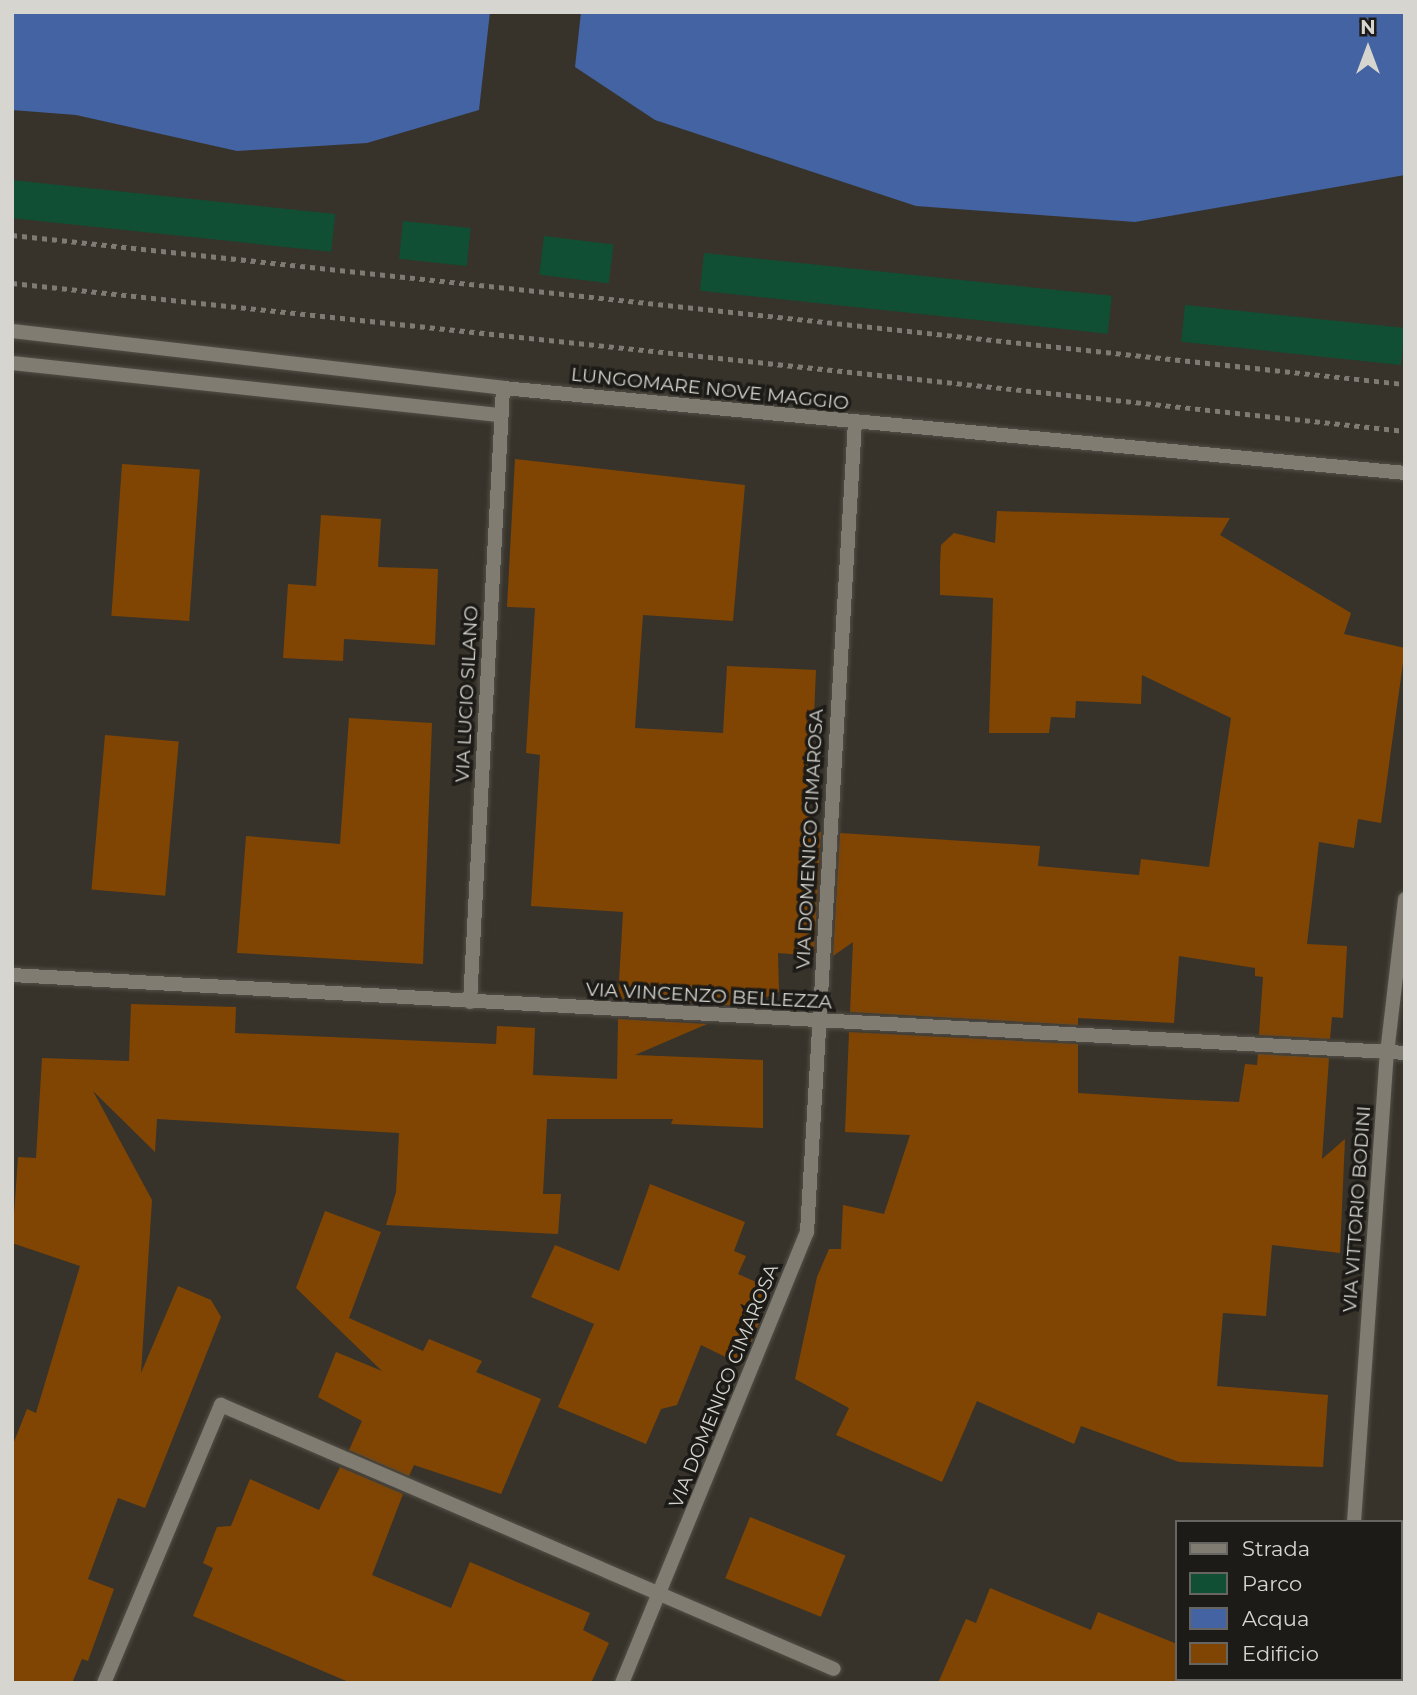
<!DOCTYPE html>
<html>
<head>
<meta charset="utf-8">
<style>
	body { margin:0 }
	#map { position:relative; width:1417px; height:1695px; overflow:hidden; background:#37332a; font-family:Montserrat,sans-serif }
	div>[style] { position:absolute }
	.green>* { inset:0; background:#104f33; transform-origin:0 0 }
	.water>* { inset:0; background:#4363a2 }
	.building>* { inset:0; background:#814503; transform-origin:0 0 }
	.path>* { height:4.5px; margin-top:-2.25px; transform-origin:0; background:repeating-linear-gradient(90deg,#7f7b74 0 5px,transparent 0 10px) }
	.roads { filter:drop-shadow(0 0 2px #524f48) drop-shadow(0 0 2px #524f48) }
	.service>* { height:14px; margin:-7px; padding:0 7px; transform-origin:7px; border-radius:7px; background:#807c72 }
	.minor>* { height:14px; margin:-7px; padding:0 7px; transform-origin:7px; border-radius:7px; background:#807c72 }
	span { translate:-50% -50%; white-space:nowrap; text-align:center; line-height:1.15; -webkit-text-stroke:7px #1d1b17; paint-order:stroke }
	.street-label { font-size:19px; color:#d7d5cf }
	.frame { position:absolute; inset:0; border:14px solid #d7d5cf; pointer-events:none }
	.legend { position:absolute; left:1175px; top:1520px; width:228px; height:161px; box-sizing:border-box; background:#1d1b17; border:2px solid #676561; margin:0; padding:9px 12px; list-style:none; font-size:21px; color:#d7d5cf }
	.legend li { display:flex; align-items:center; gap:14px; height:35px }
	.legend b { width:35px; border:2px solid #676561 }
	.north { position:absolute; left:1333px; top:14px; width:70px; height:70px; -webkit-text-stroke:5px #1d1b17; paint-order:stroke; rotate:0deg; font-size:19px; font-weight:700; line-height:28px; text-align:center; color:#d7d5cf }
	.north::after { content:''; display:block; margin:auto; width:24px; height:32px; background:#d7d5cf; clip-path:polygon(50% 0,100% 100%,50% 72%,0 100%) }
</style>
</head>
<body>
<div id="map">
	<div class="green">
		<i style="left:12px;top:180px;width:325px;height:38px;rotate:6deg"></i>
		<i style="left:403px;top:221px;width:68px;height:38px;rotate:6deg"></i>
		<i style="left:544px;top:236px;width:70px;height:39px;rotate:7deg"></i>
		<i style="left:704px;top:253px;width:410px;height:38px;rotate:6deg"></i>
		<i style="left:1185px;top:305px;width:221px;height:37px;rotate:6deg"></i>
	</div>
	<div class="water">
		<i style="clip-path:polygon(12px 12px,490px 12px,479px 110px,367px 143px,237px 151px,76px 115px,12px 110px)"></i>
		<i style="clip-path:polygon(581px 12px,1405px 12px,1405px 175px,1135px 222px,916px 206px,655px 120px,575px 67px)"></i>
	</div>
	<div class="building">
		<i style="clip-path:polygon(515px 459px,745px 485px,733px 621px,643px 615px,635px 728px,723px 733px,727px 666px,816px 670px,809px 831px,821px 832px,814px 956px,778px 953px,779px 992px,745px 1006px,618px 999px,623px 912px,531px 906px,540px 755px,526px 753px,535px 608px,507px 607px)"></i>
		<i style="left:122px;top:464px;width:78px;height:152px;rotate:4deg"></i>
		<i style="clip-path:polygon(997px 511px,1230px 518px,1220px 535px,1351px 613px,1344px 634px,1405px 648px,1381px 823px,1358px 819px,1354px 848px,1319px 842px,1307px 944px,1347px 946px,1343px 1018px,1332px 1017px,1330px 1039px,1259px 1035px,1263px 977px,1255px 976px,1255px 968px,1179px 956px,1174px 1023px,1078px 1018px,1078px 1025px,850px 1012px,853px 942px,833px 956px,840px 833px,1040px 846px,1038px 866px,1139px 875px,1141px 859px,1209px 867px,1231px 718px,1142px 675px,1141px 704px,1076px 701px,1075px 718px,1051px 717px,1049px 733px,989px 733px,993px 598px,940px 595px,940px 564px,941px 545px,954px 533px,995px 543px)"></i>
		<i style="clip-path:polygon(321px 515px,381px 519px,378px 567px,438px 569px,435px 645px,344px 639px,343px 661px,283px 658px,288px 584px,316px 586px)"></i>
		<i style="clip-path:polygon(349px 718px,432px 723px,423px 964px,237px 953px,246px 836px,340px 844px)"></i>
		<i style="left:105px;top:735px;width:74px;height:155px;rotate:5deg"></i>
		<i style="clip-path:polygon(131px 1004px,236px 1007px,235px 1033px,496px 1044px,497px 1026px,535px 1028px,533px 1075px,617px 1079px,618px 1019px,707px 1024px,635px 1055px,763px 1060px,763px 1128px,671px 1124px,673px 1119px,547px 1119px,543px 1194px,561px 1194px,558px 1234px,386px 1225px,396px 1192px,399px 1133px,157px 1119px,155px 1152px,93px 1091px,152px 1200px,141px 1373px,178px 1286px,211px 1300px,221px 1317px,145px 1508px,118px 1498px,88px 1579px,114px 1589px,88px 1661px,82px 1659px,72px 1683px,12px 1683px,12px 1447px,27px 1409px,36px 1413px,80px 1266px,12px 1243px,18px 1157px,36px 1158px,42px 1058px,129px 1061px)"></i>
		<i style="clip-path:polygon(849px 1032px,1078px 1044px,1078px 1093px,1171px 1099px,1239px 1102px,1245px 1064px,1257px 1065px,1258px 1054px,1329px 1058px,1322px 1159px,1345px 1139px,1340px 1253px,1272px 1245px,1266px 1316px,1223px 1313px,1217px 1386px,1328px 1395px,1323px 1467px,1179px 1462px,1081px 1426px,1074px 1444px,977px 1401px,942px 1482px,836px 1435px,849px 1408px,795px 1379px,817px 1277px,829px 1249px,841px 1249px,843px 1205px,884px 1214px,910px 1135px,845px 1132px)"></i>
		<i style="clip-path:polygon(650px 1184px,745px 1222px,734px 1251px,746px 1256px,738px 1274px,763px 1285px,761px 1318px,742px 1365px,701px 1345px,677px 1405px,661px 1409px,646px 1444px,558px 1407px,594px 1324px,531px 1297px,555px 1245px,619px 1271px)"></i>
		<i style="clip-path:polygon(325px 1211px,381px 1232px,349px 1318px,423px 1351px,429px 1339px,482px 1361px,476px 1372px,541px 1399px,501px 1494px,414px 1465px,409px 1476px,349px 1450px,362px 1421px,318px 1397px,336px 1352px,382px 1371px,296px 1288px)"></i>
		<i style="clip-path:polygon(340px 1467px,403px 1494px,372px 1575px,451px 1608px,470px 1562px,590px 1613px,583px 1630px,609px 1643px,591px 1683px,351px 1683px,193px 1616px,213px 1568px,203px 1563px,217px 1527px,231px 1526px,250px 1479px,319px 1510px)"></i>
		<i style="left:750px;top:1517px;width:103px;height:66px;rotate:22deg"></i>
		<i style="clip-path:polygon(990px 1588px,1091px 1630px,1098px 1612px,1177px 1644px,1177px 1683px,938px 1683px,966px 1619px,976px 1623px)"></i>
	</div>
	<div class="path">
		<i style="left:12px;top:235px;width:1401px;rotate:6.11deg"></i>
		<i style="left:12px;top:283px;width:1401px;rotate:6.06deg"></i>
	</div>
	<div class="roads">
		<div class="service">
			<i style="left:12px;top:363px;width:492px;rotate:6.1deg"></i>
		</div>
		<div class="minor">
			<i style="left:12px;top:331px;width:494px;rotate:6.6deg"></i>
			<i style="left:503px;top:388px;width:906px;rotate:5.38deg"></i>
			<i style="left:12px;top:975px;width:1395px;rotate:3.2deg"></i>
			<i style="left:470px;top:1002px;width:615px;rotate:-86.92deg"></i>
			<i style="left:1354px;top:1522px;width:470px;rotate:-86deg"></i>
			<i style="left:1387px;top:1053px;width:155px;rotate:-83.3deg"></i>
			<i style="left:1401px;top:1572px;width:4px"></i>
			<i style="left:104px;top:1683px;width:302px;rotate:-67.2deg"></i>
			<i style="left:221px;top:1405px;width:667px;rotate:23.3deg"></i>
			<i style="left:622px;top:1683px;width:487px;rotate:-67.7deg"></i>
			<i style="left:807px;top:1232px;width:811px;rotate:-86.61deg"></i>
		</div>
	</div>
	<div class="street-label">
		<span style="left:710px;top:389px;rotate:6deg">LUNGOMARE NOVE MAGGIO</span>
		<span style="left:467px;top:694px;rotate:-87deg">VIA LUCIO SILANO</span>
		<span style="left:810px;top:839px;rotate:-87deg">VIA DOMENICO CIMAROSA</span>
		<span style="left:709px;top:996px;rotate:3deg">VIA VINCENZO BELLEZZA</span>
		<span style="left:1357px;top:1209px;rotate:-86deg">VIA VITTORIO BODINI</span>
		<span style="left:724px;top:1386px;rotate:-68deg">VIA DOMENICO CIMAROSA</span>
	</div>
	<div class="frame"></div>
	<ul class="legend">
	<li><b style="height:9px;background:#807c72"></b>Strada</li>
	<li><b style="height:19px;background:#104f33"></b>Parco</li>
	<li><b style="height:19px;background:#4363a2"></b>Acqua</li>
	<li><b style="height:19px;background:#814503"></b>Edificio</li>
	</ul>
	<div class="north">N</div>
</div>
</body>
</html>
